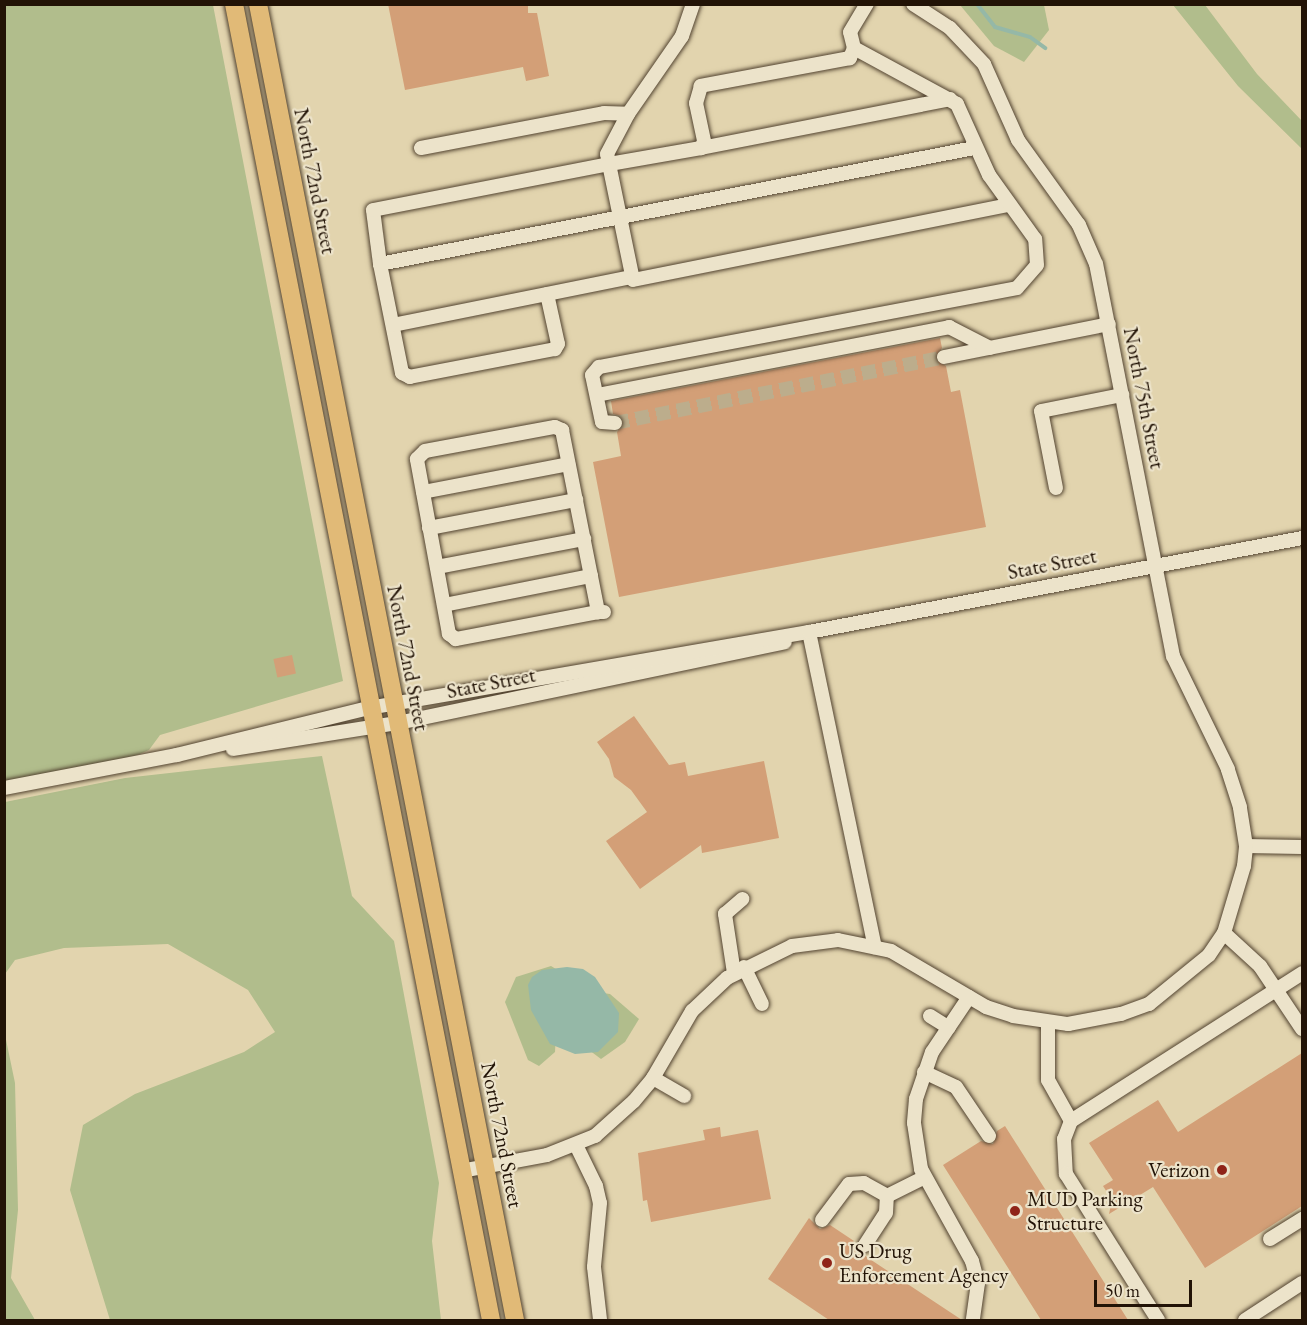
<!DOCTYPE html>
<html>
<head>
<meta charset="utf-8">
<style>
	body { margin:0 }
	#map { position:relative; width:1307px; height:1325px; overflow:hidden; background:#e2d4ae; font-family:"EB Garamond",serif }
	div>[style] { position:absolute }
	.green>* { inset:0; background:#b1bd8c }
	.water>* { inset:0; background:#95b8a7 }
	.stream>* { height:4px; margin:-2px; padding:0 2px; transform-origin:2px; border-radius:2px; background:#95b8a7 }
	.building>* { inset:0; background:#d39f77; transform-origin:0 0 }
	.minor-tunnel>* { height:14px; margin-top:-7px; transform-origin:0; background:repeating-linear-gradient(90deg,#bcad8c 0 14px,transparent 0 21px) }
	.roads { filter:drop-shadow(0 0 2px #524330) drop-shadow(0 0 2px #524330) }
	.minor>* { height:14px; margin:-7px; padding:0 7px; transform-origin:7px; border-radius:7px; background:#ece3ca }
	.major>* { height:18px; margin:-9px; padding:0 9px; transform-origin:9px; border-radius:9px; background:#e1ba77 }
	.dots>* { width:16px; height:16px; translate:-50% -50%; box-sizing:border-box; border:3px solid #ece3ca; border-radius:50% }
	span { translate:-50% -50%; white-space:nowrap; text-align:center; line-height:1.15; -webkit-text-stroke:4.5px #ece3ca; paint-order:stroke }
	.street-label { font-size:21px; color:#221306 }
	.poi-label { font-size:21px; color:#221306 }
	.right { translate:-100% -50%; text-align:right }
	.left { translate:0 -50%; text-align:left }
	.frame { position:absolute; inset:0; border:6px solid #221306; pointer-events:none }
	.scale { position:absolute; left:1094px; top:1280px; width:98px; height:27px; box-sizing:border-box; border:3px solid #221306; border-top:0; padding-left:8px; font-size:18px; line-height:21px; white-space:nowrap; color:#221306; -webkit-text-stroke:4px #ece3ca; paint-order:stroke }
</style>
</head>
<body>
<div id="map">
	<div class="green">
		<i style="clip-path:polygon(5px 5px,213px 5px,343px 681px,160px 735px,149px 750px,128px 759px,5px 784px)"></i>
		<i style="clip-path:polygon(960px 5px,1044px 5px,1049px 30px,1024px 62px,994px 46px)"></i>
		<i style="clip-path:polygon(1173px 5px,1205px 5px,1257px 74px,1302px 121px,1302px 149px,1238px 86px)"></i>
		<i style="clip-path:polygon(322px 756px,352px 896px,394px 941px,439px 1183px,432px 1241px,441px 1320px,110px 1320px,70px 1190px,83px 1125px,135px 1094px,244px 1052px,275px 1032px,248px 990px,168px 944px,64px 948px,15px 960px,5px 974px,5px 802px,125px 778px)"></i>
		<i style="clip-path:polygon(551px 966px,559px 971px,555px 1052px,539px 1066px,528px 1060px,505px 1002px,516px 977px)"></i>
		<i style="clip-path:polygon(603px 993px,610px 994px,639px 1019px,625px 1042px,601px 1059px,589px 1050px)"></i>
		<i style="clip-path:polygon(4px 1030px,15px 1083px,18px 1210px,11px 1278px,35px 1320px,5px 1320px)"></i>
	</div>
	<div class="water">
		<i style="clip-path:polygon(567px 967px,583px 969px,595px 977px,619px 1013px,618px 1032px,598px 1052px,575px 1054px,550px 1044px,531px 1010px,528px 985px,532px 977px,542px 970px)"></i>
	</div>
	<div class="stream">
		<i style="left:977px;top:4px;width:29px;rotate:52deg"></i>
		<i style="left:995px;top:27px;width:36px;rotate:16deg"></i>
		<i style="left:1030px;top:37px;width:19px;rotate:36deg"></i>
	</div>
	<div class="building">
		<i style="clip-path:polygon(388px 4px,528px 4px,528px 13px,537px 13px,549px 76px,526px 81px,523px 67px,405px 90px)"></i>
		<i style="clip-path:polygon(940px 338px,942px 348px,935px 359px,946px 366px,951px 392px,960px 390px,986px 527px,619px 597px,593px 462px,621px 456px,617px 432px,624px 423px,621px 416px,613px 414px,611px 401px)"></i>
		<i style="left:292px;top:655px;width:19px;height:19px;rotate:78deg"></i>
		<i style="clip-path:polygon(634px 716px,669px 765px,685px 762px,688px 776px,764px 761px,779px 838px,702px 853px,701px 845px,640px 889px,606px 841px,647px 812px,631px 790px,614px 777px,609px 759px,597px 742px)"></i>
		<i style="clip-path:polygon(1302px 1053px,1302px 1206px,1205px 1268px,1153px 1187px,1109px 1214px,1112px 1200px,1103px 1186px,1113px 1180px,1089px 1143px,1158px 1100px,1178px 1132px)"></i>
		<i style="clip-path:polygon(1005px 1126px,1128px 1320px,1041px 1320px,943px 1165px,981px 1141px,993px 1144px,997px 1131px)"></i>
		<i style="clip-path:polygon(720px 1127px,721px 1137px,758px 1130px,771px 1199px,651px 1222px,647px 1200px,643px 1201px,638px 1153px,705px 1140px,703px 1130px)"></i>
		<i style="clip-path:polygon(809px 1218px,820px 1229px,830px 1225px,854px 1241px,850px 1246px,962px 1320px,829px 1320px,768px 1279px)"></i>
	</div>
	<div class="minor-tunnel">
		<i style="left:615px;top:423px;width:336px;rotate:-11.3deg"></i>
	</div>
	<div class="roads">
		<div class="minor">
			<i style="left:854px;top:48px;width:11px;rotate:112deg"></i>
			<i style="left:850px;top:58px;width:152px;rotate:169.4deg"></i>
			<i style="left:701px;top:86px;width:18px;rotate:106deg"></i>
			<i style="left:696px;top:103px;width:40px;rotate:78deg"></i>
			<i style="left:704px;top:142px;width:7px;rotate:117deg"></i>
			<i style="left:701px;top:148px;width:93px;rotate:170.1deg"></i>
			<i style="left:609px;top:164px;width:118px;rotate:78.3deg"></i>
			<i style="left:633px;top:280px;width:384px;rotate:-11.3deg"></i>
			<i style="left:421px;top:148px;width:186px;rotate:-10.8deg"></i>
			<i style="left:604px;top:113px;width:24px;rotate:2deg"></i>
			<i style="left:701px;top:148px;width:254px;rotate:-11.1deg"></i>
			<i style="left:380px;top:264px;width:54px;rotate:-97.4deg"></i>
			<i style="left:373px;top:210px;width:240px;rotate:-11deg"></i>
			<i style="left:609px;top:164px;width:10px;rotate:-101deg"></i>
			<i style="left:607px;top:154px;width:45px;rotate:-62.3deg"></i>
			<i style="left:628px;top:114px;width:95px;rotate:-55.3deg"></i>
			<i style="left:682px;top:36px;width:34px;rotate:-71deg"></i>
			<i style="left:547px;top:294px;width:51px;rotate:77.6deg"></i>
			<i style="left:558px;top:344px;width:6px;rotate:121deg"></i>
			<i style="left:555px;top:349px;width:148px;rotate:169.1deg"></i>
			<i style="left:410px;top:377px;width:9px;rotate:-153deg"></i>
			<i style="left:402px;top:373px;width:111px;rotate:-101.4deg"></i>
			<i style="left:380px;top:264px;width:605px;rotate:-11.05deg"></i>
			<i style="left:393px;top:325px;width:243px;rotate:-11.4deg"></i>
			<i style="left:944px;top:357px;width:168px;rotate:-11.3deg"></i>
			<i style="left:597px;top:395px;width:359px;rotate:-10.9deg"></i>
			<i style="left:949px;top:327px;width:46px;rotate:27.1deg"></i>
			<i style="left:615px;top:423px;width:13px;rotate:-176deg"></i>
			<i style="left:602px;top:422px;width:48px;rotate:-102deg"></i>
			<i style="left:592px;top:375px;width:11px;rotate:-49deg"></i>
			<i style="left:599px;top:367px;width:425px;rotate:-10.7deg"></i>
			<i style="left:1017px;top:288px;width:30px;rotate:-49deg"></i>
			<i style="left:1037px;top:265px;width:26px;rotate:-94deg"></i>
			<i style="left:1035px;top:239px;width:79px;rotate:-125.7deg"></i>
			<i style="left:989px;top:175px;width:78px;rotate:-114.3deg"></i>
			<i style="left:957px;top:104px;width:117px;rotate:-151.5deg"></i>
			<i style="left:854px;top:48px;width:16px;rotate:-104deg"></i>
			<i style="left:850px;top:32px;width:33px;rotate:-59deg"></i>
			<i style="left:1056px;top:488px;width:78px;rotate:-101deg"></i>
			<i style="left:1041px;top:411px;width:83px;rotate:-11.2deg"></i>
			<i style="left:423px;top:492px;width:148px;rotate:-10.9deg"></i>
			<i style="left:429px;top:528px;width:150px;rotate:-10.8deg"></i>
			<i style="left:437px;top:567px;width:150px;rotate:-10.8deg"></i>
			<i style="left:444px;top:605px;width:150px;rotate:-11.2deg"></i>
			<i style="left:598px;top:612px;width:145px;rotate:169.2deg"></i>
			<i style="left:456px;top:639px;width:9px;rotate:-144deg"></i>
			<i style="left:449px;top:634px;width:178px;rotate:-100.4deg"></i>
			<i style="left:417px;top:459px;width:11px;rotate:-45deg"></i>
			<i style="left:425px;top:451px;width:132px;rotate:-10.5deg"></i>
			<i style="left:555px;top:427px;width:8px;rotate:23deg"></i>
			<i style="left:562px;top:430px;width:186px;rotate:78.8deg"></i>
			<i style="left:598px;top:612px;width:6px"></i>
			<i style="left:809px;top:632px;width:322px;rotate:78.2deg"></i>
			<i style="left:233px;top:749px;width:167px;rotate:-9deg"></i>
			<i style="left:398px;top:723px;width:395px;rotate:-11.8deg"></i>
			<i style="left:4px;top:788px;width:176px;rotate:-10.8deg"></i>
			<i style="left:177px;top:755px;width:198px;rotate:-13.8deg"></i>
			<i style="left:369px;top:708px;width:447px;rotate:-9.8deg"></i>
			<i style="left:809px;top:632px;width:502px;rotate:-10.79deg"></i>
			<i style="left:1246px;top:846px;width:56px;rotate:1deg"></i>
			<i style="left:1224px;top:933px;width:49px;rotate:42.5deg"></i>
			<i style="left:1260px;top:966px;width:76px;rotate:56.3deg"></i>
			<i style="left:744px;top:967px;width:41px;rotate:64.1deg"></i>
			<i style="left:734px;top:973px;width:60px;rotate:-98.7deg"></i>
			<i style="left:725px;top:914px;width:23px;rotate:-41deg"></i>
			<i style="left:969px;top:997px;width:66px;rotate:123.9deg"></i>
			<i style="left:932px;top:1052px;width:50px;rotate:108.8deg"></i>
			<i style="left:916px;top:1099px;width:24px;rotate:95deg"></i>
			<i style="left:914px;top:1123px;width:47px;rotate:81.3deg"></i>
			<i style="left:921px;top:1169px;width:105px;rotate:61deg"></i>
			<i style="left:972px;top:1261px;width:23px;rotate:75deg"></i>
			<i style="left:978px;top:1283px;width:37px;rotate:98deg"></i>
			<i style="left:930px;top:1016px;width:22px;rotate:32deg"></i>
			<i style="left:1048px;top:1023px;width:57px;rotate:90deg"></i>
			<i style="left:1048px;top:1080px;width:47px;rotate:60.7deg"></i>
			<i style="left:1071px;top:1121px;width:274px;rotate:-32.6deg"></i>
			<i style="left:924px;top:1072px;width:35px;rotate:25deg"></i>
			<i style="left:956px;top:1087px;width:59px;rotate:56deg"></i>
			<i style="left:653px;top:1078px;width:36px;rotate:30deg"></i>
			<i style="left:1071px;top:1121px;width:19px;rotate:111deg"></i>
			<i style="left:1064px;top:1139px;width:35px;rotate:87deg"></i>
			<i style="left:1066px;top:1174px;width:173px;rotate:57.8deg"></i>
			<i style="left:576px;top:1145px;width:46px;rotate:64deg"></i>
			<i style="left:596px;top:1186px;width:17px;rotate:77deg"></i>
			<i style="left:600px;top:1203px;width:64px;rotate:95.4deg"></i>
			<i style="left:594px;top:1267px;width:53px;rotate:83.5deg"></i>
			<i style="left:461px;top:1171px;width:87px;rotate:-10.5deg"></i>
			<i style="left:547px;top:1155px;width:52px;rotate:-21.6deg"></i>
			<i style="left:595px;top:1136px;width:52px;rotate:-41.9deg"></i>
			<i style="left:634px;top:1101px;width:30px;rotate:-50deg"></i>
			<i style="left:653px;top:1078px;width:78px;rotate:-59.8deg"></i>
			<i style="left:692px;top:1011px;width:48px;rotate:-43.3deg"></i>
			<i style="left:727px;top:978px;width:72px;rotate:-26.2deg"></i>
			<i style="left:792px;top:946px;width:46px;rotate:-7.4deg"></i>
			<i style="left:838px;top:940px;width:54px;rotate:11.7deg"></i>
			<i style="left:891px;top:951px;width:110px;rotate:30.5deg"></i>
			<i style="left:986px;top:1007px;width:28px;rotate:18deg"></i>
			<i style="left:1013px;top:1016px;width:56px;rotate:8.3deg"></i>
			<i style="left:1068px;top:1024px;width:54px;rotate:-10.7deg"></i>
			<i style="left:1121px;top:1014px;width:30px;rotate:-20deg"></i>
			<i style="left:1149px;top:1004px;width:77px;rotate:-39.2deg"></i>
			<i style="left:1209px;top:955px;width:27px;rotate:-56deg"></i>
			<i style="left:1224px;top:933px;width:70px;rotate:-73.4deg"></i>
			<i style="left:1244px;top:866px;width:20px;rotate:-84deg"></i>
			<i style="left:1246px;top:846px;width:39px;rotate:-99deg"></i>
			<i style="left:1240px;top:807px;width:40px;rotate:-108deg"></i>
			<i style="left:1228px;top:769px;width:126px;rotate:-116deg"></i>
			<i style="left:1173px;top:656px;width:399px;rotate:-101.1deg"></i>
			<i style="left:1096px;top:264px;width:43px;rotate:-113.6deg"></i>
			<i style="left:1079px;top:225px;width:105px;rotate:-125.7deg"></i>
			<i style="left:1018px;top:140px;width:83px;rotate:-114.1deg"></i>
			<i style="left:984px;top:64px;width:50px;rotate:-133.4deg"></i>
			<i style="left:950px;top:28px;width:44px;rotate:-147deg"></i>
			<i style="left:822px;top:1220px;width:45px;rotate:-53.1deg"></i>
			<i style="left:849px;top:1184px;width:15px;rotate:-4deg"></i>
			<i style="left:864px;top:1183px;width:26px;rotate:29deg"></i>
			<i style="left:1270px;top:1239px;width:38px;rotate:-32deg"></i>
			<i style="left:865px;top:1245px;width:38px;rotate:-57deg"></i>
			<i style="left:886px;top:1213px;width:17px;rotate:-87deg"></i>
			<i style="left:887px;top:1196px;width:42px;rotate:-26.6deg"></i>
			<i style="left:1245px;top:1320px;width:68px;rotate:-33deg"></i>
		</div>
		<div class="major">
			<i style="left:234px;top:4px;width:1341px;rotate:78.95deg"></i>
			<i style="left:258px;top:4px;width:1341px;rotate:78.95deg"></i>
		</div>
	</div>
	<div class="dots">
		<i style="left:1222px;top:1170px;background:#8f2418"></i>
		<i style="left:1015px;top:1211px;background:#8f2418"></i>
		<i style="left:827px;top:1263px;background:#8f2418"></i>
	</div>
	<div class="street-label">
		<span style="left:315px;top:181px;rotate:79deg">North 72nd Street</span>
		<span style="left:1144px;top:398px;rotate:79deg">North 75th Street</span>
		<span style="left:1052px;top:564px;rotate:-11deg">State Street</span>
		<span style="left:408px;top:658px;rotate:79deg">North 72nd Street</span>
		<span style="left:491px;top:683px;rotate:-11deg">State Street</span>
		<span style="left:502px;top:1135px;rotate:79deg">North 72nd Street</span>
	</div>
	<div class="poi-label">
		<span class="right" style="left:1210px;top:1170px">Verizon</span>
		<span class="left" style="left:1027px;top:1211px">MUD Parking<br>Structure</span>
		<span class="left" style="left:839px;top:1263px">US Drug<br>Enforcement Agency</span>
	</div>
	<div class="frame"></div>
	<div class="scale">50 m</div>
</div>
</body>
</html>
